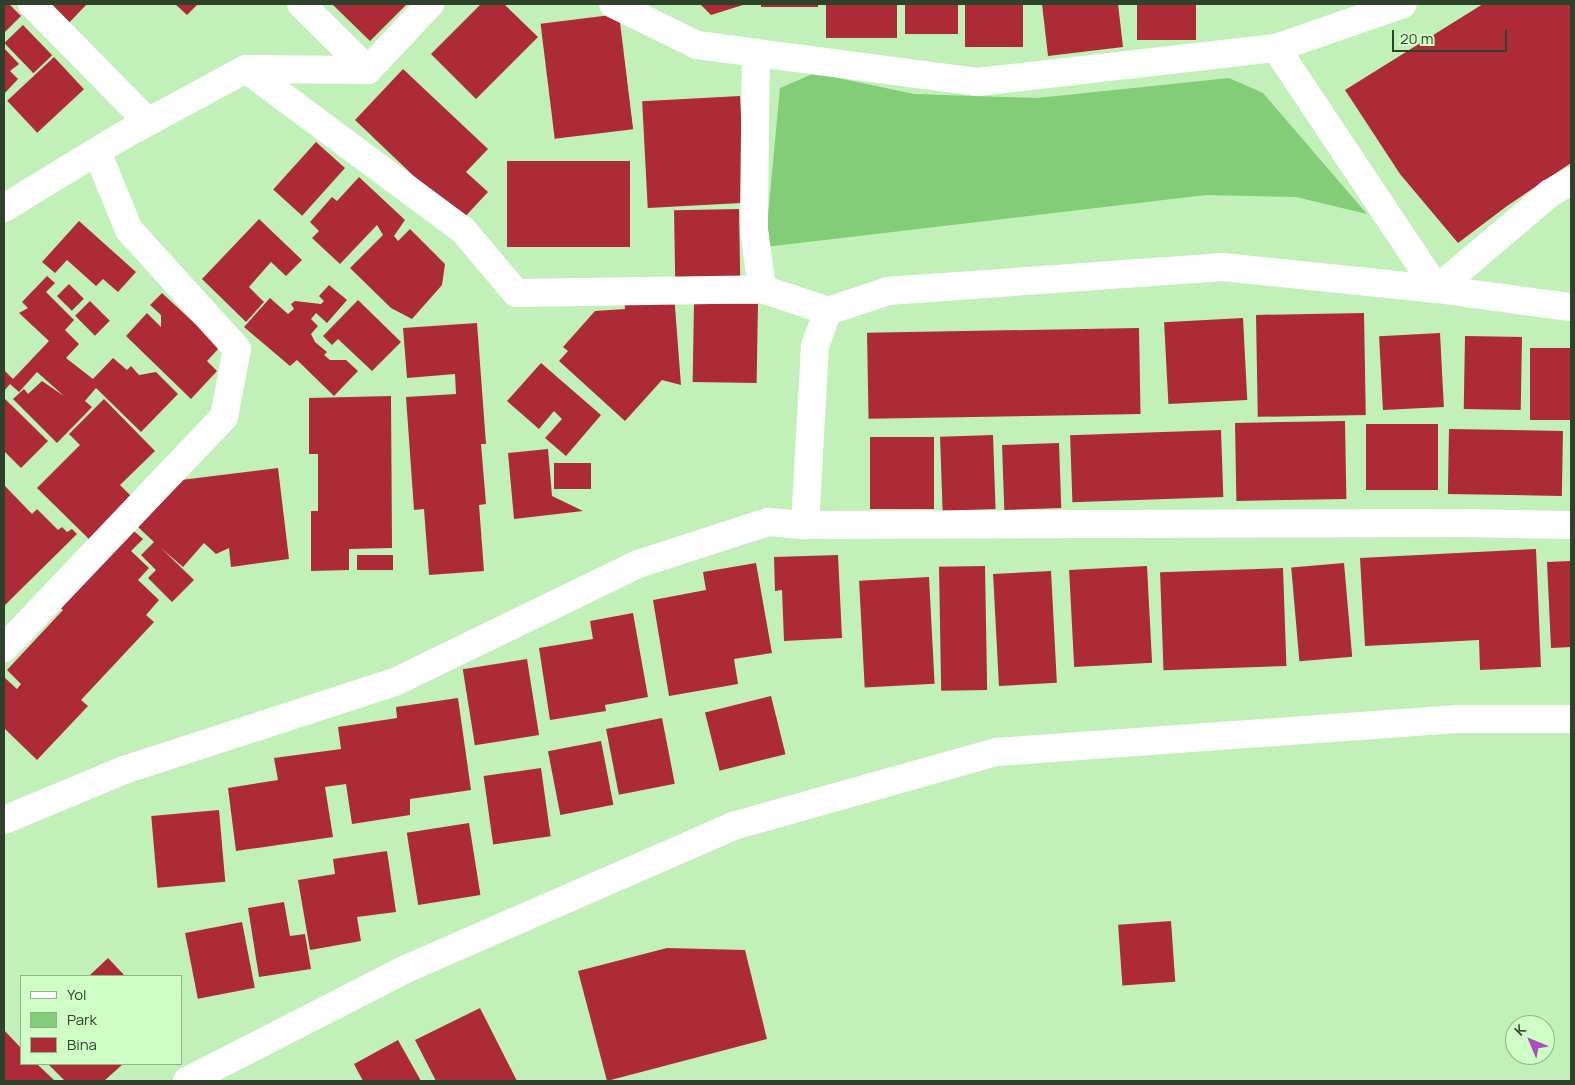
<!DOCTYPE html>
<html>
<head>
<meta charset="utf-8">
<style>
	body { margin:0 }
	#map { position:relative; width:1575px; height:1085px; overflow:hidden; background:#c2f0b9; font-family:Manrope,sans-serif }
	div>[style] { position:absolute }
	.green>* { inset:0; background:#84cd78 }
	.building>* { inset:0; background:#ac2b36; transform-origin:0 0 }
	.street>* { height:28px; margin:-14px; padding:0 14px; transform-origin:14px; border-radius:14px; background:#fff }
	.secondary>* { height:28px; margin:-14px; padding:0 14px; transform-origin:14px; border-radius:14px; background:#fff }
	span { translate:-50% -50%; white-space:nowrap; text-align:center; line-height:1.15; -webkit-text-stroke:5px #cffec6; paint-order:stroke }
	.frame { position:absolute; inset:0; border:5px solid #2e412b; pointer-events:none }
	.legend { position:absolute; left:20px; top:975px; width:162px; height:90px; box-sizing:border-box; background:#cffec6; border:1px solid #8fb288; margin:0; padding:6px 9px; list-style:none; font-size:15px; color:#2e412b }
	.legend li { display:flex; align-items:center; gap:10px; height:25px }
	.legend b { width:25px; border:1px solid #8fb288 }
	.north { position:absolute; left:1505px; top:1015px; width:50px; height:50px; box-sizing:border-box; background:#cffec6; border:1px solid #8fb288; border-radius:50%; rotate:315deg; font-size:14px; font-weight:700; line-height:20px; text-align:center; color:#2e412b }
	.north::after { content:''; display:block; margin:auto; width:18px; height:22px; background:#aa4fbb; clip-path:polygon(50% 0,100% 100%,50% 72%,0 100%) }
	.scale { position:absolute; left:1392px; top:30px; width:115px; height:22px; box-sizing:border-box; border:2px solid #2e412b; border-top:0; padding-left:6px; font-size:15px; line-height:18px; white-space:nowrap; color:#2e412b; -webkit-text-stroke:4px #cffec6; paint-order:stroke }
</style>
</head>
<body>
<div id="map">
	<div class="green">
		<i style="clip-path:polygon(815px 73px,914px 94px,1037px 98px,1229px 78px,1263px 93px,1367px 214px,1296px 197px,1206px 195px,765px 247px,780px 88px)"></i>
	</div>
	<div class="building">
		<i style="clip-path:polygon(4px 4px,9px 4px,21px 16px,4px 33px)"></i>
		<i style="clip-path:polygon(37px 4px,87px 4px,63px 29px)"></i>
		<i style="clip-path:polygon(175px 4px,198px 4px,187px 15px)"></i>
		<i style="clip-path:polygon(332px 4px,407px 4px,370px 41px)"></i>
		<i style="clip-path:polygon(481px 4px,504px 4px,538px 37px,476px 99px,431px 54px)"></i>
		<i style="clip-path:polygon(700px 4px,746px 4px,711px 15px)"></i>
		<i style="left:761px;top:4px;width:57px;height:3px"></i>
		<i style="left:826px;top:4px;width:71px;height:34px"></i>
		<i style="left:905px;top:4px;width:53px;height:30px"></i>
		<i style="left:965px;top:4px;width:58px;height:43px"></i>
		<i style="clip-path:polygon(1042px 4px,1118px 4px,1123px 47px,1048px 56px)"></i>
		<i style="left:1137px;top:4px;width:59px;height:36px"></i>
		<i style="clip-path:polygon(1483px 4px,1571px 4px,1571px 163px,1507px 206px,1458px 243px,1400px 174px,1345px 90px)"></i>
		<i style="left:619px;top:14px;width:116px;height:79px;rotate:83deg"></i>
		<i style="left:23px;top:25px;width:42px;height:26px;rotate:46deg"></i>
		<i style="clip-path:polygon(4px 48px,19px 64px,10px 71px,18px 79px,4px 94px)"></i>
		<i style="left:54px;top:57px;width:44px;height:64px;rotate:47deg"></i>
		<i style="clip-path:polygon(403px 69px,488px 149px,466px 172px,488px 192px,461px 221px,355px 120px)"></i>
		<i style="left:740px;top:96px;width:107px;height:98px;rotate:87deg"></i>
		<i style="left:316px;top:142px;width:39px;height:64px;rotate:42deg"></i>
		<i style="left:630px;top:161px;width:86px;height:123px;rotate:90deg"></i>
		<i style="clip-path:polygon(359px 177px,405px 220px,394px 236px,398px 241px,410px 229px,445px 264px,442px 285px,412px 319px,391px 308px,350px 268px,383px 235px,377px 225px,340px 264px,312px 238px,319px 231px,310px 222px,332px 197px,337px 201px)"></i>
		<i style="left:739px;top:209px;width:72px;height:65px;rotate:89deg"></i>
		<i style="clip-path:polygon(259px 219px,302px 260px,286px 276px,271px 262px,249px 287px,264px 302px,246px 322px,202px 279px)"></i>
		<i style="clip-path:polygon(79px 221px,136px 272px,118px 292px,103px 279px,96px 286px,67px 260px,55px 273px,42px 262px)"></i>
		<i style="clip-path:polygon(47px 276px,55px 283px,46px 292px,74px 320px,65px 330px,79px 344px,66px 358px,93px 379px,113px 358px,127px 370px,131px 366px,139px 375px,156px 372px,178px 394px,141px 432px,96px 388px,85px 401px,92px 407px,57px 443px,13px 399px,24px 389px,28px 394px,42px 381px,64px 396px,37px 372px,19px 392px,10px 384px,4px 391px,4px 370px,13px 379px,49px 341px,19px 313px,28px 308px,22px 302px)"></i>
		<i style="left:69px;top:284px;width:21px;height:17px;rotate:45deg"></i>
		<i style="clip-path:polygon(329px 285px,347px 300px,327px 323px,316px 313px,311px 319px,318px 326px,311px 334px,315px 342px,327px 352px,324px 355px,330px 360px,346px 360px,358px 371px,334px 396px,297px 360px,290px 366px,244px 327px,270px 298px,288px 314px,294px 309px,291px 304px,295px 301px,321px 304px,324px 301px,319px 296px)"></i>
		<i style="clip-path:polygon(162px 293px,220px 347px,207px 361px,217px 371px,191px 399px,126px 336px,147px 313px,161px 327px,161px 315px,150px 305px)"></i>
		<i style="clip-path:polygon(674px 294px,681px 385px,662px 380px,625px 421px,559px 361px,568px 351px,563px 347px,595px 311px,625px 309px,624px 299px)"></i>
		<i style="clip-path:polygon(358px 300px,401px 342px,372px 371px,338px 339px,332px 345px,323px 336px)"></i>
		<i style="left:90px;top:301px;width:28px;height:21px;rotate:45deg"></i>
		<i style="left:694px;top:303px;width:64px;height:79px;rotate:1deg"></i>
		<i style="left:1364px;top:313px;width:102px;height:108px;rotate:89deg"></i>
		<i style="left:1243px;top:318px;width:82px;height:79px;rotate:87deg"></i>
		<i style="clip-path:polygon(477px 323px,486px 444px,481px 444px,486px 504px,479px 505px,484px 571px,429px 575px,424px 509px,414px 510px,406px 397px,456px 394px,455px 374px,407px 378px,403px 328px)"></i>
		<i style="left:1139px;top:328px;width:86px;height:272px;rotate:89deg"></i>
		<i style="left:1440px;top:333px;width:74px;height:61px;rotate:87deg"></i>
		<i style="left:1465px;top:336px;width:57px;height:73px;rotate:1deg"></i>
		<i style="left:1571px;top:348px;width:72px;height:41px;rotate:90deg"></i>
		<i style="clip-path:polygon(541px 363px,601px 415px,566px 456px,545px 438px,562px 419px,554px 411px,539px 429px,507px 401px)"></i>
		<i style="clip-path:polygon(391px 396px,392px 548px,349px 549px,349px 570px,311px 571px,311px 511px,318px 511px,318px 454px,309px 454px,309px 398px)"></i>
		<i style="clip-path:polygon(4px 398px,48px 441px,21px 468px,4px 451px)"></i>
		<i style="clip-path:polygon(104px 399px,155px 451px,120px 485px,135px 500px,93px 543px,37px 488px,80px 445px,69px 434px)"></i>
		<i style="left:1345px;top:421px;width:78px;height:110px;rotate:89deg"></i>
		<i style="left:1366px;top:424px;width:72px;height:66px"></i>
		<i style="left:1449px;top:429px;width:114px;height:65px;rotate:1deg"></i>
		<i style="left:1221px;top:430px;width:67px;height:151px;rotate:88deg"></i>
		<i style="left:993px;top:435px;width:74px;height:53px;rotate:88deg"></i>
		<i style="left:870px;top:437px;width:64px;height:72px"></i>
		<i style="left:1059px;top:443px;width:65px;height:57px;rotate:88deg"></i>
		<i style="clip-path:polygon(548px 449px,552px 496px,583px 511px,514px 519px,508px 453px)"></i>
		<i style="left:591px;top:463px;width:26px;height:37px;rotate:90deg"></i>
		<i style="clip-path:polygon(278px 468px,289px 559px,231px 567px,229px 548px,216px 554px,204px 543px,183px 567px,161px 548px,194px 580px,172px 602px,148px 578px,156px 570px,141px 555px,154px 542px,138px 527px,181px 480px)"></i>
		<i style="clip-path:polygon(5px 486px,32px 514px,37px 509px,58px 530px,62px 527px,67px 532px,72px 529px,77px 534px,4px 606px)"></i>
		<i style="clip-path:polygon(127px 525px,143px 539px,131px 551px,149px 568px,138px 580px,159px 600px,146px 615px,154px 622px,81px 700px,88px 706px,37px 760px,4px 728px,4px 677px,17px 689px,21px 684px,7px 670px,63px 610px,55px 603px)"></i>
		<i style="clip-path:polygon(1536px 549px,1541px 667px,1480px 670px,1479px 640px,1365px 646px,1360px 558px)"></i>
		<i style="left:357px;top:555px;width:36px;height:15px"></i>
		<i style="clip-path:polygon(838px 555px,842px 638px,784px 641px,782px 590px,775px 591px,774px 557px)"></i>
		<i style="clip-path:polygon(1571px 561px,1571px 647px,1551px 648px,1547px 562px)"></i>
		<i style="clip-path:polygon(756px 563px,772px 653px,734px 659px,738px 684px,669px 696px,653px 600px,706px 590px,703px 572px)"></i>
		<i style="left:1344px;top:563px;width:94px;height:53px;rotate:85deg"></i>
		<i style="left:985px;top:566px;width:124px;height:46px;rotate:89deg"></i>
		<i style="left:1147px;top:566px;width:97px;height:78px;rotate:87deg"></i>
		<i style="left:1283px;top:568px;width:98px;height:123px;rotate:88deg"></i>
		<i style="left:1051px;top:571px;width:112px;height:58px;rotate:87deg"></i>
		<i style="left:929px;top:577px;width:107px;height:70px;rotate:87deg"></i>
		<i style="clip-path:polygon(633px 613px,648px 697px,605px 705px,606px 711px,550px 720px,539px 648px,593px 639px,590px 621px)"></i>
		<i style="left:527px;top:659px;width:77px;height:65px;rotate:81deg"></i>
		<i style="left:771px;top:696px;width:60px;height:68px;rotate:76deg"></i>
		<i style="clip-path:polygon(458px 698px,471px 790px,410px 799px,410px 815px,352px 824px,346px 784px,325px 787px,333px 837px,236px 851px,228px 788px,278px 780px,274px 758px,341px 749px,338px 727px,397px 718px,396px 707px)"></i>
		<i style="left:662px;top:718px;width:67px;height:57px;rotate:79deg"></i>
		<i style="left:601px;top:741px;width:65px;height:54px;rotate:79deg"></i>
		<i style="left:541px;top:768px;width:69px;height:58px;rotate:82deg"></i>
		<i style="left:219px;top:810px;width:72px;height:68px;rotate:85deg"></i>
		<i style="left:469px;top:823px;width:73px;height:63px;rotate:81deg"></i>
		<i style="clip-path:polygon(387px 851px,396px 912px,357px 917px,361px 941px,310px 950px,298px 880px,335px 874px,333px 859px)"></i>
		<i style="clip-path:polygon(284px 902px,290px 936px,305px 934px,311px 969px,259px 977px,248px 908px)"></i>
		<i style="left:1171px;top:921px;width:61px;height:53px;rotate:86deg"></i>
		<i style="left:242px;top:922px;width:67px;height:58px;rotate:79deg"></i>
		<i style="clip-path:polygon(667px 948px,745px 950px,767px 1039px,607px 1081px,578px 971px)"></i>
		<i style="clip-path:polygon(108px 958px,125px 976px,89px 976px)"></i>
		<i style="clip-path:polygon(480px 1008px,517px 1081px,436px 1081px,415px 1040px)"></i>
		<i style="clip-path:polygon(4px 1030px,21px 1048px,21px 1064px,37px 1064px,55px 1081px,4px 1081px)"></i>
		<i style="clip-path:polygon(398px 1040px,421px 1081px,363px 1081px,354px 1064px)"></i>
		<i style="clip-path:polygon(48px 1064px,123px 1064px,104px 1081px,65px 1081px)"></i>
	</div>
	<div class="street">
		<i style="left:32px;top:4px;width:165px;rotate:45.5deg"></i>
		<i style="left:301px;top:4px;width:94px;rotate:44.6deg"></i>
		<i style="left:1276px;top:48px;width:290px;rotate:56.3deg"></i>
		<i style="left:1437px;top:289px;width:148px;rotate:-40.3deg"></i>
		<i style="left:1550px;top:193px;width:24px;rotate:-30deg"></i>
		<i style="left:756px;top:53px;width:176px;rotate:90.7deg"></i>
		<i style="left:754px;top:229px;width:61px;rotate:82.4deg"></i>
		<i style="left:762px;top:289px;width:70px;rotate:18.4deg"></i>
		<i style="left:246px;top:69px;width:270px;rotate:36.6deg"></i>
		<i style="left:463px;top:230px;width:82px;rotate:49.9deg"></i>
		<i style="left:516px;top:293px;width:246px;rotate:-0.9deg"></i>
		<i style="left:805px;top:525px;width:179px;rotate:-86.8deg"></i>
		<i style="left:815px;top:346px;width:37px;rotate:-70deg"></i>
		<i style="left:828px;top:311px;width:63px;rotate:-18.4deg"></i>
		<i style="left:888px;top:291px;width:336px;rotate:-4.1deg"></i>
		<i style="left:1223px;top:267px;width:215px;rotate:5.9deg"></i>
		<i style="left:1437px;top:289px;width:135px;rotate:7.7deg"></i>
		<i style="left:4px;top:648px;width:319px;rotate:-46.4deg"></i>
		<i style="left:224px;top:417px;width:69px;rotate:-79.2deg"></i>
		<i style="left:237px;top:349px;width:161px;rotate:-132.2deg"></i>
		<i style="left:129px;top:230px;width:84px;rotate:-112.3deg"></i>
		<i style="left:4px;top:820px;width:130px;rotate:-22.6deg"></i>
		<i style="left:124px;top:770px;width:285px;rotate:-18deg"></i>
		<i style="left:395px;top:682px;width:270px;rotate:-25.9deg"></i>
		<i style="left:638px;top:564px;width:137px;rotate:-17.9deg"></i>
		<i style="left:768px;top:522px;width:37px;rotate:5deg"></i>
		<i style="left:805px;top:525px;width:658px;rotate:-0.17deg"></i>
		<i style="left:1463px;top:523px;width:108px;rotate:1.1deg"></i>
	</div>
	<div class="secondary">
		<i style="left:613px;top:4px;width:93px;rotate:26deg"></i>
		<i style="left:697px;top:45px;width:282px;rotate:7.5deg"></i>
		<i style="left:977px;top:82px;width:301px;rotate:-6.5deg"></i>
		<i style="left:1276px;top:48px;width:134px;rotate:-19.1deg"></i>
		<i style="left:4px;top:208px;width:138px;rotate:-31.4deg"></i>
		<i style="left:122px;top:136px;width:141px;rotate:-28.4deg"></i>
		<i style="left:246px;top:69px;width:122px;rotate:0.5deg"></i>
		<i style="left:368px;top:70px;width:91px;rotate:-46.8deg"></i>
		<i style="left:187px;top:1081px;width:246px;rotate:-27.1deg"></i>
		<i style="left:406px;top:969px;width:357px;rotate:-23.6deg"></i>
		<i style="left:733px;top:826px;width:274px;rotate:-15.7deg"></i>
		<i style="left:997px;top:752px;width:460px;rotate:-4.1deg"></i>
		<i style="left:1456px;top:719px;width:115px"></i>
	</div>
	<div class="frame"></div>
	<ul class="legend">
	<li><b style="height:6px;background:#fff"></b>Yol</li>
	<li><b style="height:14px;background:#84cd78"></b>Park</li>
	<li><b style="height:14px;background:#ac2b36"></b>Bina</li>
	</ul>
	<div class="north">K</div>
	<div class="scale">20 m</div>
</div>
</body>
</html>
